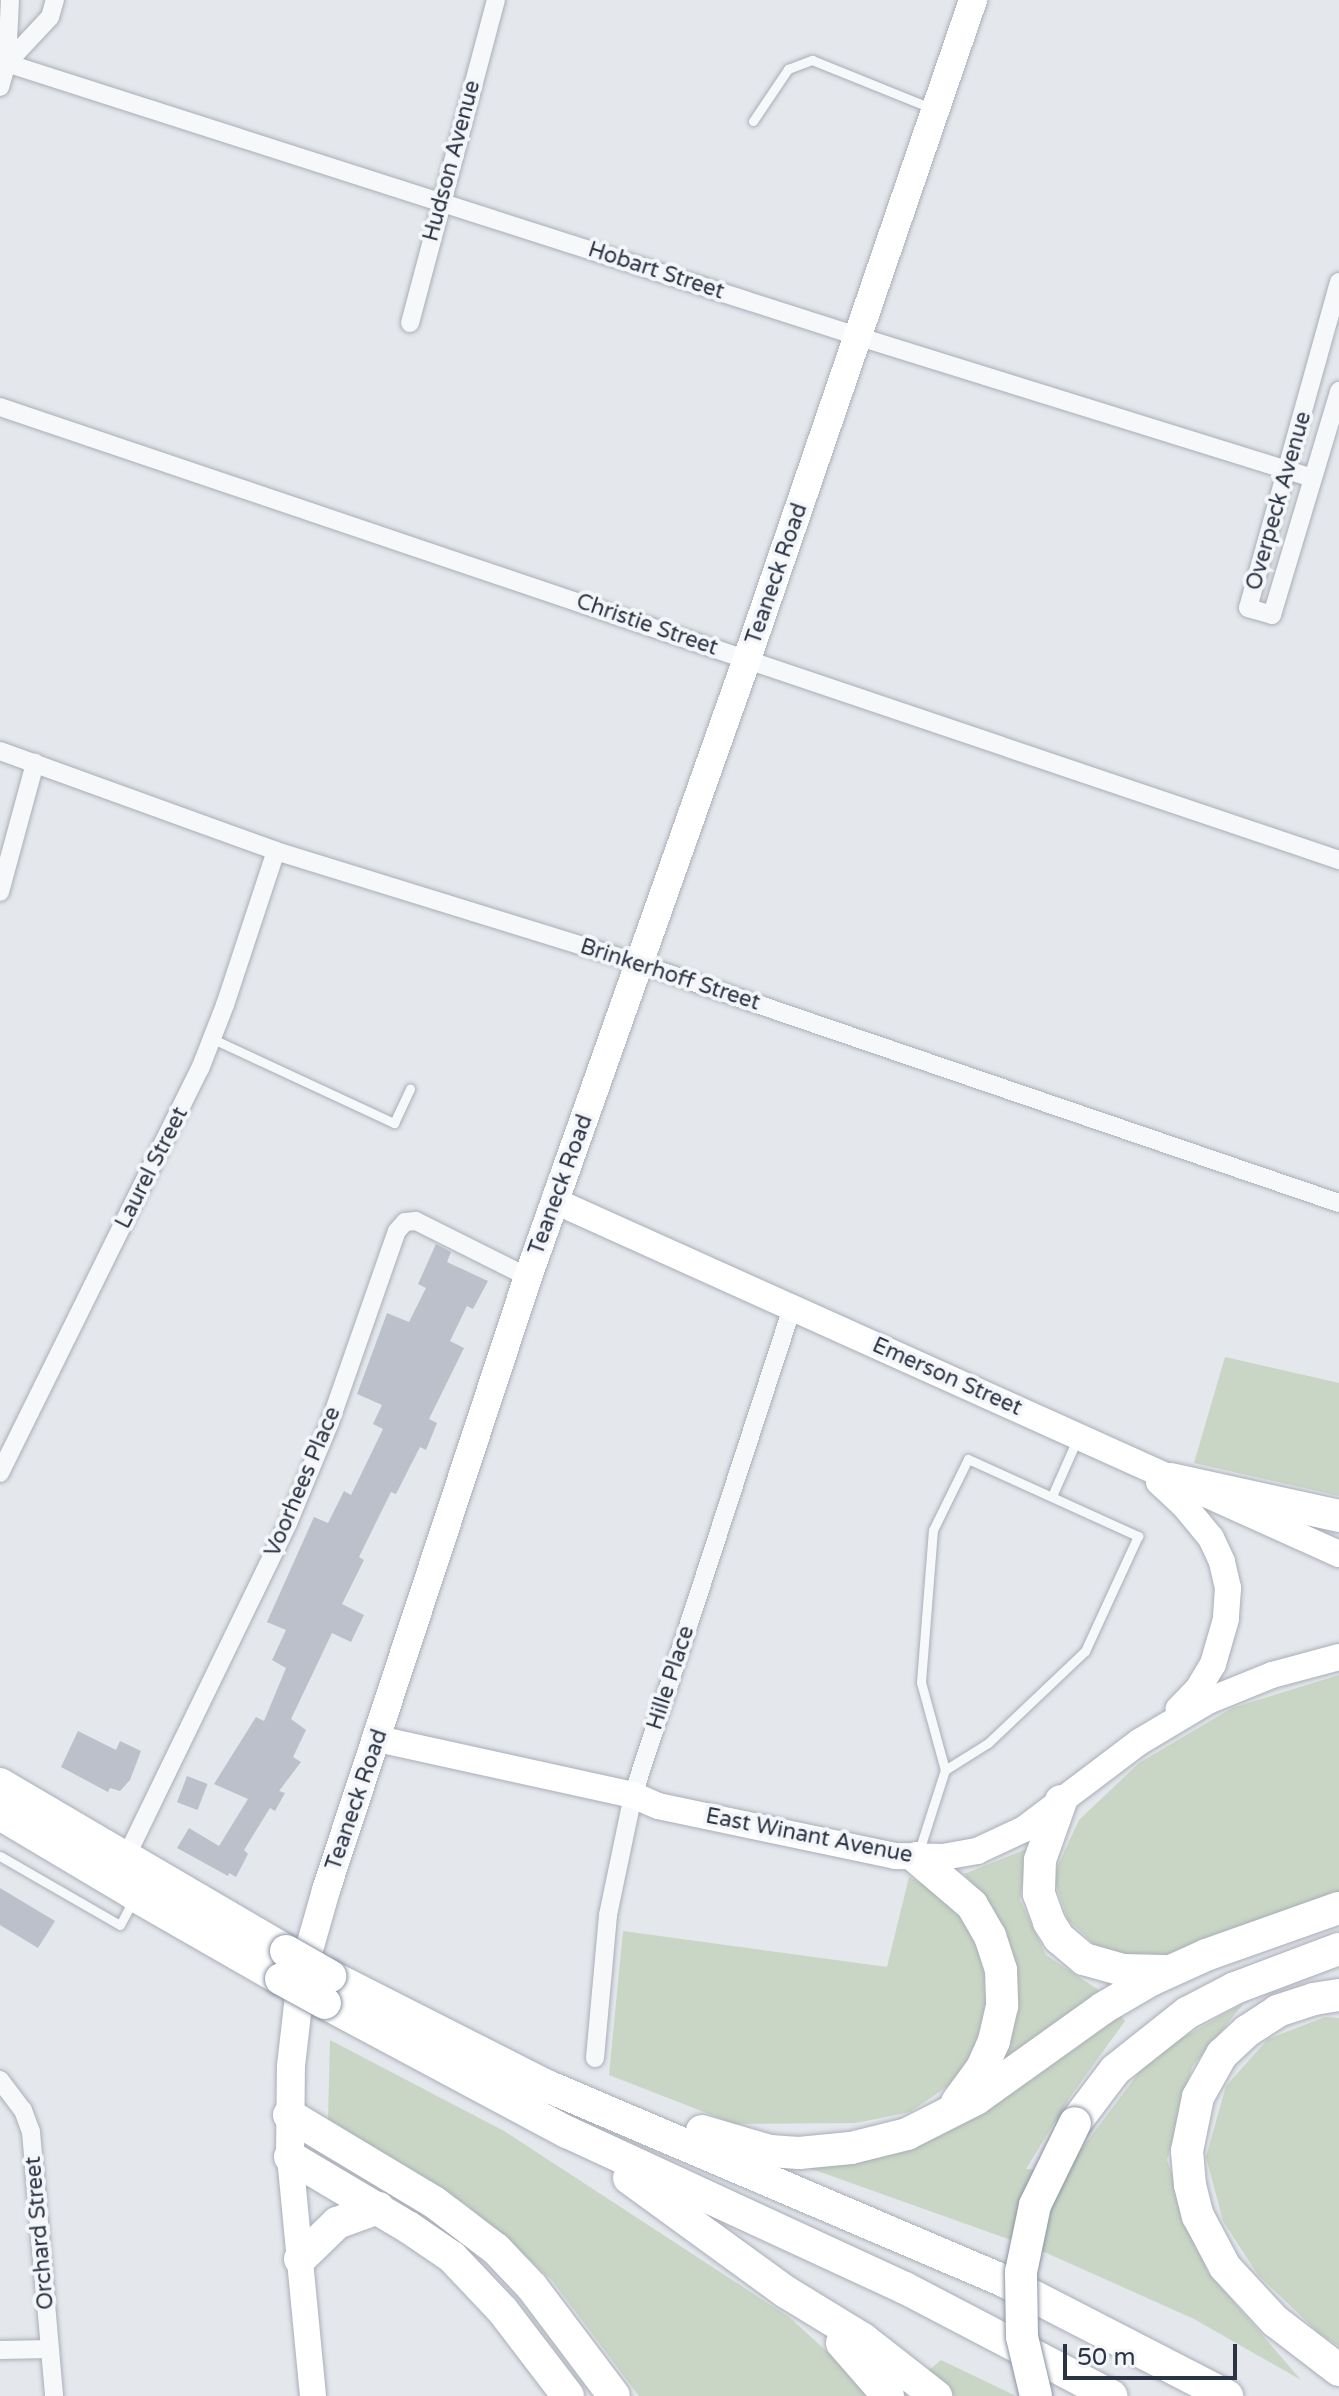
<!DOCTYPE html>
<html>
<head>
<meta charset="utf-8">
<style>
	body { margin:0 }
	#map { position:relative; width:1339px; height:2396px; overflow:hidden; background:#e4e7ec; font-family:"Varela Round",sans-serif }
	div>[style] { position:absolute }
	.green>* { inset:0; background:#c9d6c5 }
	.building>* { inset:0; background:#bbc0ca; transform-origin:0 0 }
	.roads { filter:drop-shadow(0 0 2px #a9aeb7) drop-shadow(0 0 2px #a9aeb7) }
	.service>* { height:9px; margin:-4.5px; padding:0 4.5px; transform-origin:4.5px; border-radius:4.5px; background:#f7f8fa }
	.minor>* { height:18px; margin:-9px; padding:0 9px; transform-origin:9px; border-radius:9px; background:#f7f8fa }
	.secondary>* { height:26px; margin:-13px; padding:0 13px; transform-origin:13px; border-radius:13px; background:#fff }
	.primary>* { height:28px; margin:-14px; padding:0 14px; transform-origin:14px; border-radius:14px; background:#fff }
	.trunk>* { height:30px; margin:-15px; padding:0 15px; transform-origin:15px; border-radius:15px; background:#fff }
	.motorway>* { height:32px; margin:-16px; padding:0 16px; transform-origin:16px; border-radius:16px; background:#fff }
	.bridges { filter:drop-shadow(0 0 2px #8b94a3) drop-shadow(0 0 2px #8b94a3) }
	.motorway-bridge>* { height:32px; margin:-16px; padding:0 16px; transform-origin:16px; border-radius:16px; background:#fff }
	span { translate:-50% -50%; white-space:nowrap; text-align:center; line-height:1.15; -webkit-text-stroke:8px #f4f6f9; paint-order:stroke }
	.street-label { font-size:22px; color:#2b3445 }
	.scale { position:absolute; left:1063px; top:2344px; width:174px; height:36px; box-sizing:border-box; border:4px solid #2b3445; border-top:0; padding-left:10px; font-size:24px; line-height:28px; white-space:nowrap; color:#2b3445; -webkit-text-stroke:6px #f4f6f9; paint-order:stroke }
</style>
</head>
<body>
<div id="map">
	<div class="green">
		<i style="clip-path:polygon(1225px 1357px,1339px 1383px,1339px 1496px,1194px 1463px)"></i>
		<i style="clip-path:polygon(1339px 1675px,1339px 1895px,1161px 1956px,1104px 1953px,1068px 1920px,1053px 1876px,1079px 1820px,1139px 1763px,1232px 1708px)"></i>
		<i style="clip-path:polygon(1027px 1849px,1020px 1900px,1046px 1955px,1100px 1991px,997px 2075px,985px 1897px,964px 1874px)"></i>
		<i style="clip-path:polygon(909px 1877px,952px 1899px,984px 1960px,987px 2016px,964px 2075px,910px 2112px,856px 2123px,735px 2124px,609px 2075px,623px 1931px,887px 1967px)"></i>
		<i style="clip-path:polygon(1244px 2003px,1192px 2067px,1167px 2160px,1207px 2271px,1301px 2380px,1194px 2319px,1042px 2251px,809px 2168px,910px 2146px,1031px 2080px,1121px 2016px,1125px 2021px,1070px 2097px,1026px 2169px,1065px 2171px,1152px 2055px)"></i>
		<i style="clip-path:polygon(1325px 2017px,1339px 2018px,1339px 2346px,1319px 2333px,1258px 2275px,1223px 2221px,1206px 2157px,1226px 2086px,1268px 2039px)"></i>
		<i style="clip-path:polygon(330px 2040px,504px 2131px,789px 2317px,867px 2388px,871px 2396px,639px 2396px,551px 2279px,467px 2205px,328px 2119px)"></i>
		<i style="clip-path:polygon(941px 2360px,1014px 2395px,1015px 2396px,955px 2396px,928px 2371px)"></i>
	</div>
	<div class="building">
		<i style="clip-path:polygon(436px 1244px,451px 1252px,447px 1262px,488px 1281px,473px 1309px,467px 1306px,450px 1341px,464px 1348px,429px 1419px,437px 1423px,426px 1450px,420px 1447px,396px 1494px,391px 1492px,359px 1557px,364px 1560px,342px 1604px,364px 1615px,351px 1642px,332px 1633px,291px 1719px,306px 1730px,293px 1757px,301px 1762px,279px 1791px,285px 1793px,275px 1811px,270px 1808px,244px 1850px,248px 1854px,236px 1877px,229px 1873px,228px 1876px,177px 1848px,189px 1828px,219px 1846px,248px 1799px,214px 1784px,256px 1717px,264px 1721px,286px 1668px,272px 1660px,286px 1630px,267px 1622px,314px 1517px,328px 1523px,344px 1491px,351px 1495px,383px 1429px,373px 1424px,382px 1405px,357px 1394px,387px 1313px,409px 1322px,426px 1288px,418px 1284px)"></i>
		<i style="clip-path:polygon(78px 1731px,116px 1750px,120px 1741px,141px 1751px,130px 1780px,120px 1791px,110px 1788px,108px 1792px,61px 1767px)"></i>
		<i style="left:187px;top:1776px;width:22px;height:28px;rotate:21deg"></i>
		<i style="clip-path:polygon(0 1888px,55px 1921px,38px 1948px,0 1925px)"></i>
	</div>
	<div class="roads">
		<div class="service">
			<i style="left:753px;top:121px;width:63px;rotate:-56.1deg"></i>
			<i style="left:788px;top:69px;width:26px;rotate:-21deg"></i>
			<i style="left:812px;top:60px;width:128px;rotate:22deg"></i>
			<i style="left:213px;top:1039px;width:200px;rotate:24.9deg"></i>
			<i style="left:394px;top:1123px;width:38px;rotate:-65deg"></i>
			<i style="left:1052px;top:1496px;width:64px;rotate:-66.2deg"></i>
			<i style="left:918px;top:1854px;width:88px;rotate:-72.2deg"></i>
			<i style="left:945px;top:1770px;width:91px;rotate:-105.3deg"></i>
			<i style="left:921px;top:1682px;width:152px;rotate:-85.5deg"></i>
			<i style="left:933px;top:1530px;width:79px;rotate:-63.8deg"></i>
			<i style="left:968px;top:1459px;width:187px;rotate:24.4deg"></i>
			<i style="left:1138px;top:1536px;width:127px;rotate:114.7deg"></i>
			<i style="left:1085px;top:1651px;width:134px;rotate:136.5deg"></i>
			<i style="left:988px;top:1743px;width:51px;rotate:147.9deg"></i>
			<i style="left:0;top:1856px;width:138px;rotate:29.9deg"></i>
			<i style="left:120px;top:1925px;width:27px;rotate:-62deg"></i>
		</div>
		<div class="minor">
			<i style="left:0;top:61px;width:903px;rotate:17.79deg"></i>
			<i style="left:860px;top:337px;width:473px;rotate:17.3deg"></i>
			<i style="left:7px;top:63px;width:63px;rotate:-46.9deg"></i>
			<i style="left:50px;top:17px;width:18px;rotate:-74deg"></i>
			<i style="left:0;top:87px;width:25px;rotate:-74deg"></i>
			<i style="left:7px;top:63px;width:63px;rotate:-87.3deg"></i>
			<i style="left:1339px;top:282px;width:338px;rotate:105.6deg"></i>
			<i style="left:1248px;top:608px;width:25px;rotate:16deg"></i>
			<i style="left:1272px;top:615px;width:234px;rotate:-73.3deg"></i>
			<i style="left:410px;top:323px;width:334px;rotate:-75.1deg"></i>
			<i style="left:0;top:407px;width:1414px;rotate:18.69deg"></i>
			<i style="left:0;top:751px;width:294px;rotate:19.9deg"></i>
			<i style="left:276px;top:851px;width:381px;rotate:17.2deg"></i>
			<i style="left:640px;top:964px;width:739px;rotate:18.88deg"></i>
			<i style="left:0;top:892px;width:134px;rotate:-74.8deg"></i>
			<i style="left:0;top:1473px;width:451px;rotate:-63.7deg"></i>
			<i style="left:200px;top:1069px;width:69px;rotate:-68.7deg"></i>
			<i style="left:225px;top:1005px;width:162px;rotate:-71.7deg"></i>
			<i style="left:126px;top:1857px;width:371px;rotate:-64.1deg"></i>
			<i style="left:288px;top:1523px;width:109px;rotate:-67.4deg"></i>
			<i style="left:330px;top:1422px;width:202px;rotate:-70.7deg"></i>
			<i style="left:397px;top:1231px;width:12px;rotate:-48deg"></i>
			<i style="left:405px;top:1222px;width:11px;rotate:-5deg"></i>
			<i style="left:416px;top:1221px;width:125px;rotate:26.6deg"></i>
			<i style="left:595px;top:2058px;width:144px;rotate:-84.8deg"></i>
			<i style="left:608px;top:1915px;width:123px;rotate:-78.2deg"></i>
			<i style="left:633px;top:1795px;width:512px;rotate:-71.92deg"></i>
			<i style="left:0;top:2080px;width:38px;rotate:53deg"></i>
			<i style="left:23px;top:2110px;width:23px;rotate:70deg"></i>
			<i style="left:31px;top:2132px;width:265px;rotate:85deg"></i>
			<i style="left:0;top:2350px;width:50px;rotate:-1.1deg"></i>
		</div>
		<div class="secondary">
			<i style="left:555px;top:1201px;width:860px;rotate:24.24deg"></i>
			<i style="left:1159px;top:1482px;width:33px;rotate:43deg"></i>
			<i style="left:1183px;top:1504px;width:44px;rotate:50.5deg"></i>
			<i style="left:1211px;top:1538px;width:26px;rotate:65deg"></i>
			<i style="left:1222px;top:1562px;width:27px;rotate:77deg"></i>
			<i style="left:1228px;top:1588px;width:31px;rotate:94deg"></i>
			<i style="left:1226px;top:1619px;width:47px;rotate:106.1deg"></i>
			<i style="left:1213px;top:1664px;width:29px;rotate:121deg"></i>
			<i style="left:1198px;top:1689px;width:28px;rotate:134deg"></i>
			<i style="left:378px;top:1739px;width:261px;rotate:12.4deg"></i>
			<i style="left:633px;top:1795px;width:27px;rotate:24deg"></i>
			<i style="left:658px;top:1806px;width:242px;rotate:11.9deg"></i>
			<i style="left:895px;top:1856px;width:48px;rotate:1.2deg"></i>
			<i style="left:943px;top:1857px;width:35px;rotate:-10deg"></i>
			<i style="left:977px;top:1851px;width:52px;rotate:-25.1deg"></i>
			<i style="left:1024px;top:1829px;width:144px;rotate:-37.1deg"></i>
			<i style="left:1139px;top:1742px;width:80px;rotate:-30.7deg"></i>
			<i style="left:1208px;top:1701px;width:69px;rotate:-22.1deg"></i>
			<i style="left:1272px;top:1675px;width:69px;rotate:-15deg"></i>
			<i style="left:290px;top:2157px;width:240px;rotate:84.5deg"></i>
		</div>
		<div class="primary">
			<i style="left:290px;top:2157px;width:91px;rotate:-89.4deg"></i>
			<i style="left:291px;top:2066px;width:89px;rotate:-83.5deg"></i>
			<i style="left:301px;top:1978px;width:91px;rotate:-74.1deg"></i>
			<i style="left:326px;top:1890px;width:645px;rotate:-71.76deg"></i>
			<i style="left:528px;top:1277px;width:656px;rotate:-70.49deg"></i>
			<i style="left:747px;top:659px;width:697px;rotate:-71.07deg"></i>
		</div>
		<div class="trunk">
			<i style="left:0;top:1783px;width:146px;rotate:30.4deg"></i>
			<i style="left:0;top:1815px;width:158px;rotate:30.8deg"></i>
		</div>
		<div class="motorway">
			<i style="left:1170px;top:1479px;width:173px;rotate:12.3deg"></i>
			<i style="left:1061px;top:1801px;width:63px;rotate:109.6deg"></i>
			<i style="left:1040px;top:1860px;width:34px;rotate:92deg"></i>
			<i style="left:1039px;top:1894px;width:30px;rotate:70deg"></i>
			<i style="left:1049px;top:1922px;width:19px;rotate:58deg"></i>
			<i style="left:1059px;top:1938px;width:33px;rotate:40deg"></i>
			<i style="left:1084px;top:1959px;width:41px;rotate:15.8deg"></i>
			<i style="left:1123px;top:1970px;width:41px;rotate:1.4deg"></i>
			<i style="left:126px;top:1857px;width:186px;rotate:30.4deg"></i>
			<i style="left:917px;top:1858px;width:72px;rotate:40.5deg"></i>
			<i style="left:972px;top:1905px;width:36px;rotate:60deg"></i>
			<i style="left:990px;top:1936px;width:36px;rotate:72deg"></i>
			<i style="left:1001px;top:1970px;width:36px;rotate:88deg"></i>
			<i style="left:1002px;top:2006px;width:36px;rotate:103deg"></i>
			<i style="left:994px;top:2041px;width:30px;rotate:114deg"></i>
			<i style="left:982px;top:2068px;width:42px;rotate:126.3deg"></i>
			<i style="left:136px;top:1896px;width:167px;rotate:29.8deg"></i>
			<i style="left:330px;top:1976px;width:243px;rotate:26.9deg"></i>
			<i style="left:547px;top:2086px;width:499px;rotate:23.1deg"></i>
			<i style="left:1006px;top:2282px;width:249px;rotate:27.3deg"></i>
			<i style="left:1339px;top:1995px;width:25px;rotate:171deg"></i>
			<i style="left:1314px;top:1999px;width:38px;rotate:162deg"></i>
			<i style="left:1278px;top:2011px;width:37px;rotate:147deg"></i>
			<i style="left:1247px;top:2031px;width:34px;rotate:137deg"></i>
			<i style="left:1222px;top:2054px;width:49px;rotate:119.2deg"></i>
			<i style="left:1198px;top:2097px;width:55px;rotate:101.5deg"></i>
			<i style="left:1187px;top:2151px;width:34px;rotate:85deg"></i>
			<i style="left:1190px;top:2185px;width:32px;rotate:76deg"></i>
			<i style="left:1198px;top:2216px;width:58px;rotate:62.1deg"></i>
			<i style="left:1225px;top:2267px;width:74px;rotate:47.2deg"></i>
			<i style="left:1275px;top:2321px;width:81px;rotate:37.4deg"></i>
			<i style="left:325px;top:2003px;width:274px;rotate:28.1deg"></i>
			<i style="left:567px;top:2132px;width:372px;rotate:24.8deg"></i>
			<i style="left:905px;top:2288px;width:233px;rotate:27.6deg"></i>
			<i style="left:289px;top:2115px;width:169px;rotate:31deg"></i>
			<i style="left:434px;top:2202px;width:78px;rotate:37.2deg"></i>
			<i style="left:496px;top:2249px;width:52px;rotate:46.5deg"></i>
			<i style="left:532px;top:2287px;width:136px;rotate:53deg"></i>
			<i style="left:1075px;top:2123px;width:66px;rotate:-53deg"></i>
			<i style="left:1115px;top:2070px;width:92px;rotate:-38.4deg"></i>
			<i style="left:1187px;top:2013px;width:54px;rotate:-27.5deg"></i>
			<i style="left:1235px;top:1988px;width:111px;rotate:-20.6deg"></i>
			<i style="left:702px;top:2131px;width:71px;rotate:16.4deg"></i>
			<i style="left:770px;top:2151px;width:29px;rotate:4deg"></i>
			<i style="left:799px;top:2153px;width:52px;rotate:-5.5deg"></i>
			<i style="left:851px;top:2148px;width:58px;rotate:-14deg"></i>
			<i style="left:907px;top:2134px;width:77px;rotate:-26.9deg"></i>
			<i style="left:976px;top:2099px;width:156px;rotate:-35.6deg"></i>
			<i style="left:1103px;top:2008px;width:56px;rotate:-30.3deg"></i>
			<i style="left:1151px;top:1980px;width:60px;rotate:-24.4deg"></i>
			<i style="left:1206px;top:1955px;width:141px;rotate:-19.5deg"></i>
			<i style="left:290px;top:2157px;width:137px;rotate:30.7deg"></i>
			<i style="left:408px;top:2227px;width:53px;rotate:34.3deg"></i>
			<i style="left:452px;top:2257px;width:74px;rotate:46.6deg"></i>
			<i style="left:503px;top:2311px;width:107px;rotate:52.6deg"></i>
			<i style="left:629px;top:2178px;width:194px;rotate:36deg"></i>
			<i style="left:786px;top:2292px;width:90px;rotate:31.4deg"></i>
			<i style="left:863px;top:2339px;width:93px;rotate:38deg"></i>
			<i style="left:300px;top:2259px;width:52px;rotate:-44.2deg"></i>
			<i style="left:337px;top:2223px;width:44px;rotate:-20.1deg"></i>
			<i style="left:842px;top:2343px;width:70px;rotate:49deg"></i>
		</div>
	</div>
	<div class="bridges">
		<div class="motorway-bridge">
			<i style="left:286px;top:1951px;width:51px;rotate:29.6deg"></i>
			<i style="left:281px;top:1979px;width:50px;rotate:28.6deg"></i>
			<i style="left:1036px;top:2396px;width:61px;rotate:-103.3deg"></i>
			<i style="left:1022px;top:2337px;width:65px;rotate:-90.9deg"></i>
			<i style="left:1021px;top:2272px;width:68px;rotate:-78.2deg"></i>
			<i style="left:1035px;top:2205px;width:91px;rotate:-64deg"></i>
		</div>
	</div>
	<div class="street-label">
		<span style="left:452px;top:161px;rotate:-75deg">Hudson Avenue</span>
		<span style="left:656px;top:271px;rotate:18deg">Hobart Street</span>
		<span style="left:1279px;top:501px;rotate:-74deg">Overpeck Avenue</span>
		<span style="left:777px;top:574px;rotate:-71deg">Teaneck Road</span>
		<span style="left:647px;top:625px;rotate:19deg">Christie Street</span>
		<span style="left:670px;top:975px;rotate:18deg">Brinkerhoff Street</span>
		<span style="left:152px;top:1168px;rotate:-63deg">Laurel Street</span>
		<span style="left:561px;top:1185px;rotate:-70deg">Teaneck Road</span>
		<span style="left:947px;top:1377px;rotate:24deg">Emerson Street</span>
		<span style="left:303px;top:1482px;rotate:-67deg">Voorhees Place</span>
		<span style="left:671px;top:1678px;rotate:-72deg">Hille Place</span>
		<span style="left:357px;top:1800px;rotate:-71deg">Teaneck Road</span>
		<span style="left:809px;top:1836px;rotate:11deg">East Winant Avenue</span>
		<span style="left:40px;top:2233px;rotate:-95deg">Orchard Street</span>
	</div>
	<div class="scale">50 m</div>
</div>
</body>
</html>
